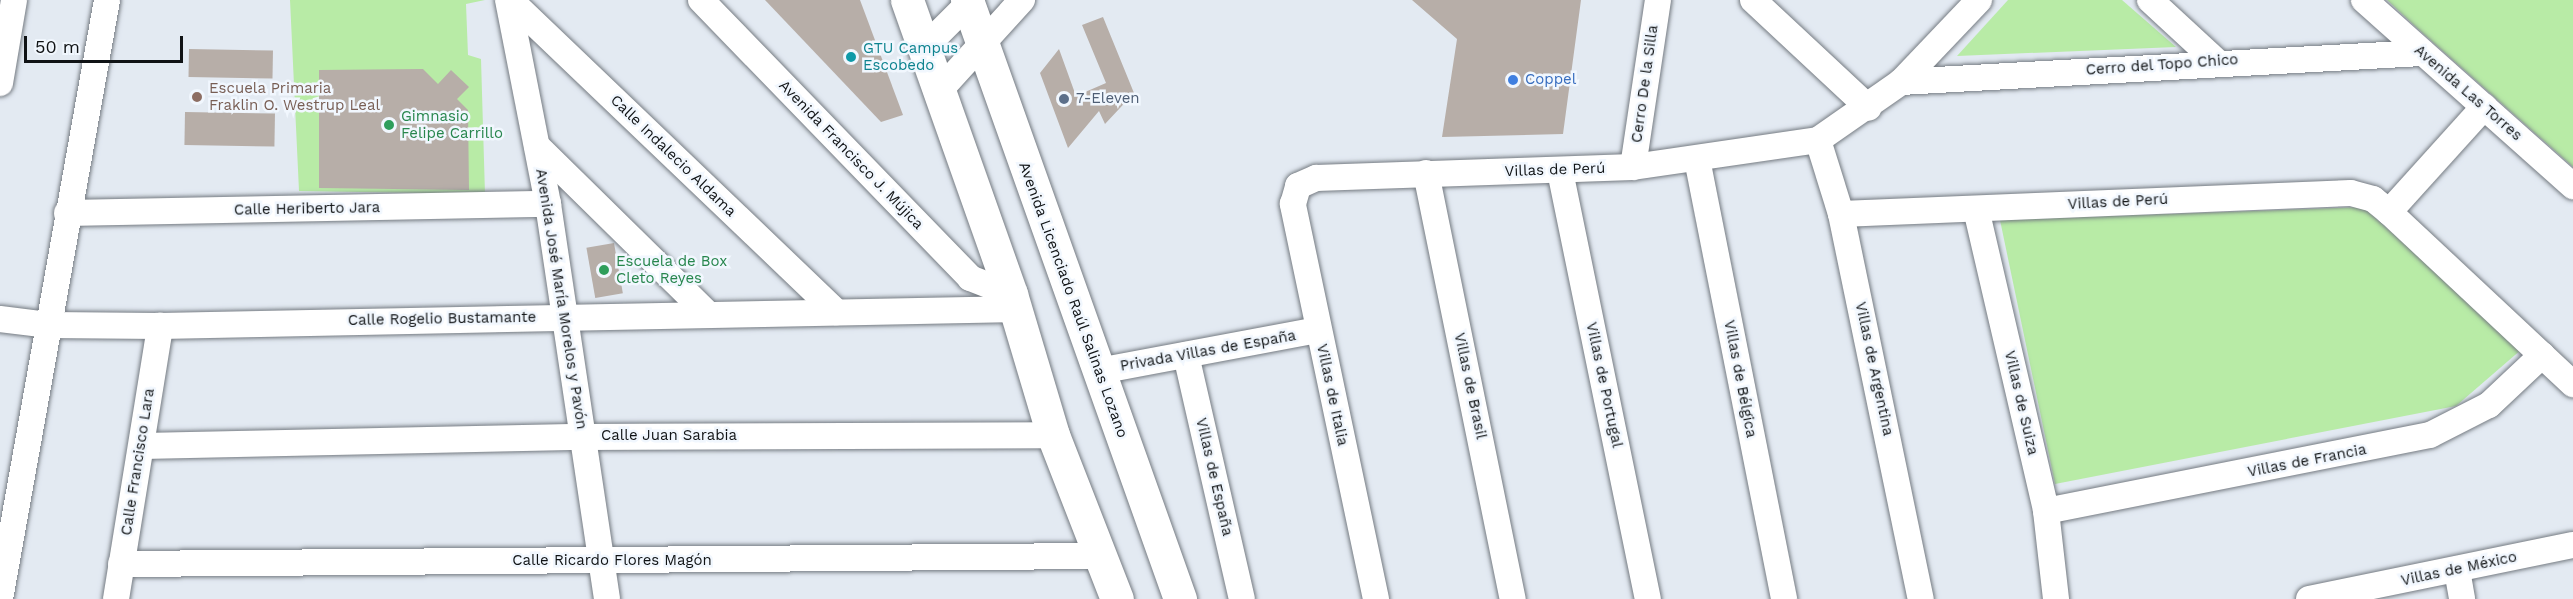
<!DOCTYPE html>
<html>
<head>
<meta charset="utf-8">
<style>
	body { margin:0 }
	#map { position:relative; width:2573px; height:599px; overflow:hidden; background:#e3eaf2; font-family:"Work Sans",sans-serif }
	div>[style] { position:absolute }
	.green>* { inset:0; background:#b8eba6 }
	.building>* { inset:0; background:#b7aea8; transform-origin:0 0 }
	.roads { filter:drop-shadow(0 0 2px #757b82) drop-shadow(0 0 2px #757b82) }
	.minor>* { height:26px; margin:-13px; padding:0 13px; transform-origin:13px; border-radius:13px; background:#fff }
	.major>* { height:33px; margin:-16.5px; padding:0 16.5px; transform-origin:16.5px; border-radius:16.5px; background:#fff }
	.dots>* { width:16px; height:16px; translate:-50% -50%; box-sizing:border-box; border:3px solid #f1f7fe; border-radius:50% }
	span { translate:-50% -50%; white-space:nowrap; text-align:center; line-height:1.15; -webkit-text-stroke:5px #f1f7fe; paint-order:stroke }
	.culture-label { font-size:15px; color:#0d838f }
	.left { translate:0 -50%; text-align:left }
	.street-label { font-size:15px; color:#101315 }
	.shop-label { font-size:15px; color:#366cbe }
	.education-label { font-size:15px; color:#785e54 }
	.service-label { font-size:15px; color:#4e5e75 }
	.leisure-label { font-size:15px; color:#27864d }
	.scale { position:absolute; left:24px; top:36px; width:159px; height:27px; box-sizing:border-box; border:3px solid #101315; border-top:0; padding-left:8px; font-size:18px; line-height:21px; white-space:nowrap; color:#101315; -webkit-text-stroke:4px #f1f7fe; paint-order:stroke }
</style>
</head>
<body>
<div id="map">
	<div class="green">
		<i style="clip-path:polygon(290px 0,485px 0,466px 4px,468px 55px,481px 59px,485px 194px,299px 191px)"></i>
		<i style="clip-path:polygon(2008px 0,2122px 0,2176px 47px,1957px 56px)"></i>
		<i style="clip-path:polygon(2387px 0,2573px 0,2573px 167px,2418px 29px)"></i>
		<i style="clip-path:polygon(2363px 207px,2522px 349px,2456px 406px,2055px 484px,2000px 220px)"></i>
	</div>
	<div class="building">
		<i style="clip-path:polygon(765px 0,860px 0,903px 115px,881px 122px)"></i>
		<i style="clip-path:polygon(1412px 0,1581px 0,1563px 134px,1442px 137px,1457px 39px)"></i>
		<i style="clip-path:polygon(1103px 17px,1134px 93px,1105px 124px,1099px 111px,1068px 148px,1040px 73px,1059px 49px,1076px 96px,1106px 83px,1082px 25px)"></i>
		<i style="left:189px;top:49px;width:84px;height:28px;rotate:1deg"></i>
		<i style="clip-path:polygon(423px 69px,438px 84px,451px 70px,469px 87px,457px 99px,468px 110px,469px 190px,319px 188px,319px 70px)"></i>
		<i style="left:185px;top:112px;width:90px;height:33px;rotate:1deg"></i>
		<i style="left:614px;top:243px;width:51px;height:28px;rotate:80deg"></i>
	</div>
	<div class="roads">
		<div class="minor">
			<i style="left:508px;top:0;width:208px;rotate:78.9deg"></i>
			<i style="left:548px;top:204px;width:399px;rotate:81.5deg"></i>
			<i style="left:510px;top:0;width:452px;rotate:43.7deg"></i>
			<i style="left:701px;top:0;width:387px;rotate:45.9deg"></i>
			<i style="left:970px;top:278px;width:44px;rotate:21.3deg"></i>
			<i style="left:1753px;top:0;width:158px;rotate:43deg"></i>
			<i style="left:2150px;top:0;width:90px;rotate:42.7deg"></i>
			<i style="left:2364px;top:0;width:280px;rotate:41.7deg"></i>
			<i style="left:924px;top:48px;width:68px;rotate:-45deg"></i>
			<i style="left:1901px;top:82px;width:522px;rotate:-3.19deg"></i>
			<i style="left:0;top:83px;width:84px;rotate:-80.4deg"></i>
			<i style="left:940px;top:90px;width:122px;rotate:-47.7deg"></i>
			<i style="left:1818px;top:140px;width:77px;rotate:72.7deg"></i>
			<i style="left:1841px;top:214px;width:393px;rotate:78.3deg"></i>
			<i style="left:537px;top:146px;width:240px;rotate:44.5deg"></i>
			<i style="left:1697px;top:159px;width:449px;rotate:78.8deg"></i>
			<i style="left:1633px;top:167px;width:169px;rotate:-81.5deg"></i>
			<i style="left:1560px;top:171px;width:437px;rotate:78.4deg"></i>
			<i style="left:1426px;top:173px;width:435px;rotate:78.5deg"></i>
			<i style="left:1976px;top:209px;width:310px;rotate:76.9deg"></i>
			<i style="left:2046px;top:511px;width:89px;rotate:83.5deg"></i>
			<i style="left:2389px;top:212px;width:142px;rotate:-47.9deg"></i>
			<i style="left:67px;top:213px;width:481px;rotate:-1.1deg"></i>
			<i style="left:1841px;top:214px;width:510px;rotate:-2.36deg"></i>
			<i style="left:2351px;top:193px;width:23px;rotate:15deg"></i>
			<i style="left:2373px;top:199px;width:21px;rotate:39deg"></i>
			<i style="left:2389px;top:212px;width:252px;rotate:43.1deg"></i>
			<i style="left:0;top:319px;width:48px;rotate:7.1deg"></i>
			<i style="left:48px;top:325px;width:112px;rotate:0.5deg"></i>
			<i style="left:160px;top:326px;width:855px;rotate:-1.14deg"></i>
			<i style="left:1186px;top:355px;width:250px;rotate:77.1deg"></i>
			<i style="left:1099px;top:371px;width:223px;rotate:-10.6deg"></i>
			<i style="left:142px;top:446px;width:441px;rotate:-1.2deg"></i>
			<i style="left:583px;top:437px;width:470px;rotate:-0.2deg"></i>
			<i style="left:2046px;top:511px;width:391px;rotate:-11.2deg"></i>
			<i style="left:2430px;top:435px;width:66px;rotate:-27deg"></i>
			<i style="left:2489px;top:405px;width:73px;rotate:-43.3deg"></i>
			<i style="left:121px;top:564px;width:982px;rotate:-0.47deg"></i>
			<i style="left:2457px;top:570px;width:29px;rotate:80deg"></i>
			<i style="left:0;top:599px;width:608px;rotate:-79.87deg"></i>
			<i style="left:116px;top:599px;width:277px;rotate:-80.8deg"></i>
			<i style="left:1376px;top:599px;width:404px;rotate:-101.9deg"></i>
			<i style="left:1293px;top:204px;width:19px;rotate:-74deg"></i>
			<i style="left:1298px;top:186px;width:20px;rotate:-24deg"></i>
			<i style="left:1316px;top:178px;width:317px;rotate:-2deg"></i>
			<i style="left:1633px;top:167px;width:187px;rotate:-8.3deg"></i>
			<i style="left:1818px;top:140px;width:101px;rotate:-34.9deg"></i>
			<i style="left:1901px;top:82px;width:113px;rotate:-46.4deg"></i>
			<i style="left:2309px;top:599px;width:269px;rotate:-11.6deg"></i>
		</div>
		<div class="major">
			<i style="left:907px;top:0;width:312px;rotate:70.5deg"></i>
			<i style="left:1011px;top:294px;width:147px;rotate:73.4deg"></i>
			<i style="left:1053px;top:435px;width:176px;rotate:68.7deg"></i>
			<i style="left:967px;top:0;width:636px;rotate:70.42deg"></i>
		</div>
	</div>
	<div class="dots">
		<i style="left:851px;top:57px;background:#0f9aa8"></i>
		<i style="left:1513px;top:80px;background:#3f7fe0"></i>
		<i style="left:197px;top:97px;background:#8d6e63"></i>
		<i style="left:1064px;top:99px;background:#5c6f8a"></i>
		<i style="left:389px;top:125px;background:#2e9e5b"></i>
		<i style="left:604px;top:270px;background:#2e9e5b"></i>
	</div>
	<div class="culture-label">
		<span class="left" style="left:863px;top:57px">GTU Campus<br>Escobedo</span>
	</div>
	<div class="street-label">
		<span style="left:2162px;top:65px;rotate:-4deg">Cerro del Topo Chico</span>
		<span style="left:1645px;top:84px;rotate:-82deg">Cerro De la Silla</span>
		<span style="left:2468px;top:93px;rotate:41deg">Avenida Las Torres</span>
		<span style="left:851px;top:155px;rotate:46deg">Avenida Francisco J. Mújica</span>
		<span style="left:673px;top:156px;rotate:44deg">Calle Indalecio Aldama</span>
		<span style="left:1555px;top:170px;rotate:-2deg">Villas de Perú</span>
		<span style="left:2118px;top:202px;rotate:-3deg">Villas de Perú</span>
		<span style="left:307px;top:209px;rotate:-1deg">Calle Heriberto Jara</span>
		<span style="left:561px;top:299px;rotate:81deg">Avenida José María Morelos y Pavón</span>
		<span style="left:1073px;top:300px;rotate:70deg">Avenida Licenciado Raúl Salinas Lozano</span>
		<span style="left:442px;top:319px;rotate:-1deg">Calle Rogelio Bustamante</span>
		<span style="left:1208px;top:351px;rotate:-10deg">Privada Villas de España</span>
		<span style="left:1874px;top:369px;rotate:78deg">Villas de Argentina</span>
		<span style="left:1740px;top:379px;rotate:79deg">Villas de Bélgica</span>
		<span style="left:1604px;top:385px;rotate:78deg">Villas de Portugal</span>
		<span style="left:1470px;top:386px;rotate:78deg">Villas de Brasil</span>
		<span style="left:1332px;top:395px;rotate:78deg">Villas de Italia</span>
		<span style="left:2021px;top:403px;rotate:77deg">Villas de Suiza</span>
		<span style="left:669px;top:436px">Calle Juan Sarabia</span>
		<span style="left:2307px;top:461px;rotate:-11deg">Villas de Francia</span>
		<span style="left:138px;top:462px;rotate:-81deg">Calle Francisco Lara</span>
		<span style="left:1214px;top:477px;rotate:77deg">Villas de España</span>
		<span style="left:612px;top:561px">Calle Ricardo Flores Magón</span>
		<span style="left:2459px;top:569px;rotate:-12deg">Villas de México</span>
	</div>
	<div class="shop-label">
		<span class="left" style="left:1525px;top:80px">Coppel</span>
	</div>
	<div class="education-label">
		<span class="left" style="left:209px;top:97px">Escuela Primaria<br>Fraklin O. Westrup Leal</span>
	</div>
	<div class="service-label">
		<span class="left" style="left:1076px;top:99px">7-Eleven</span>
	</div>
	<div class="leisure-label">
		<span class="left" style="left:401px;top:125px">Gimnasio<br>Felipe Carrillo</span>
		<span class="left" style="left:616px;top:270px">Escuela de Box<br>Cleto Reyes</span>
	</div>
	<div class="scale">50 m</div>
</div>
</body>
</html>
